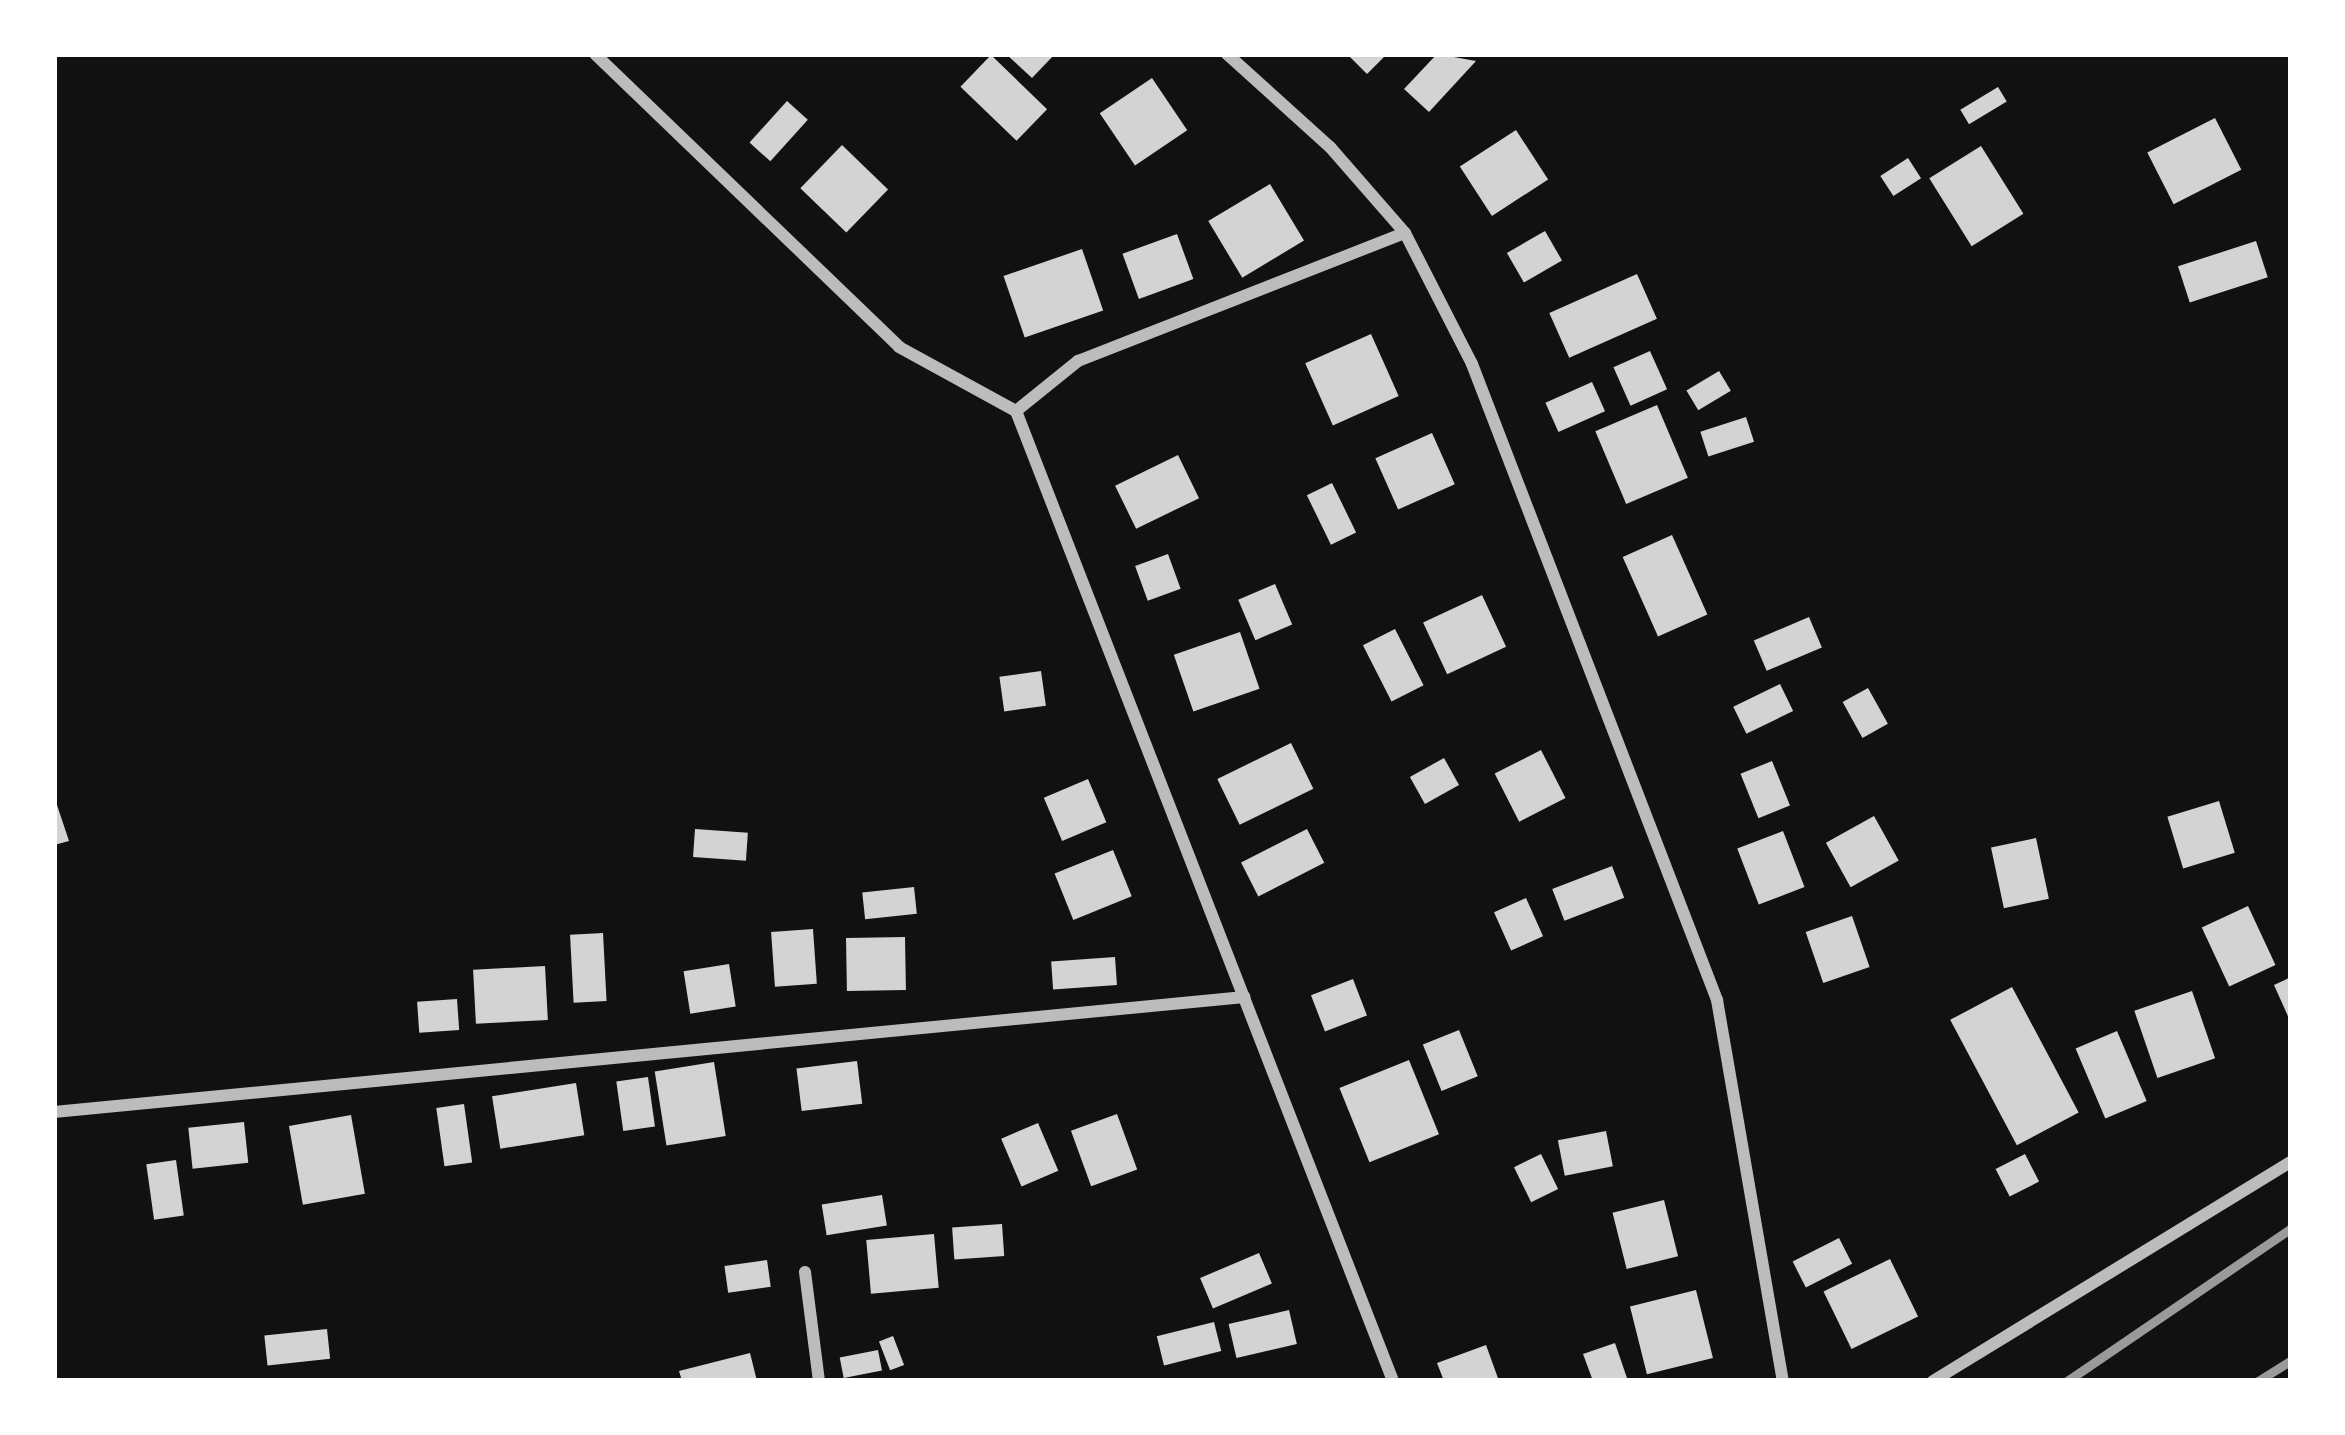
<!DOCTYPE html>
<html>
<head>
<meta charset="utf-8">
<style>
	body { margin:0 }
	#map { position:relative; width:2345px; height:1435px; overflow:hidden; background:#111; font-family:Roboto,sans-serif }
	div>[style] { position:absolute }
	.building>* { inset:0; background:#d3d3d3; transform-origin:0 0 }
	.minor>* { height:12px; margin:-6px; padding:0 6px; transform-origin:6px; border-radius:6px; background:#bcbcbc }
	.rail>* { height:9px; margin:-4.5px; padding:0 4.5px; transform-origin:4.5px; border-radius:4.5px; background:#9a9a9a }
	span { translate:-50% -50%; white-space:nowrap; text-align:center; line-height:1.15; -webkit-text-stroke:12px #fff; paint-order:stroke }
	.frame { position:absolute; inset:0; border:57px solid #fff; pointer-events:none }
</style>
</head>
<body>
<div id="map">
	<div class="building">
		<i style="clip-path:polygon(1006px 54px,1055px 54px,1032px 78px)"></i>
		<i style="clip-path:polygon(1347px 54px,1387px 54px,1367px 74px)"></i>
		<i style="clip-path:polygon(1437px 54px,1476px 61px,1429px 112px,1404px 89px)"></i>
		<i style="left:991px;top:55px;width:78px;height:44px;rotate:44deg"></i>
		<i style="left:1152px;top:78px;width:63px;height:63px;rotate:56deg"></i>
		<i style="left:1998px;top:87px;width:17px;height:44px;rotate:59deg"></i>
		<i style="left:787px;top:101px;width:28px;height:56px;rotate:42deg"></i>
		<i style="left:2215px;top:118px;width:58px;height:76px;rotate:63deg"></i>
		<i style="left:1516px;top:130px;width:59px;height:67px;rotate:57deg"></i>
		<i style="left:842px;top:145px;width:64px;height:60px;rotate:44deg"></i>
		<i style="left:1981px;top:146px;width:80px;height:61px;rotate:58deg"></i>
		<i style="left:1908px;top:158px;width:24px;height:33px;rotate:57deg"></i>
		<i style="left:1270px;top:184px;width:66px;height:72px;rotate:59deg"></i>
		<i style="left:1545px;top:231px;width:34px;height:44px;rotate:60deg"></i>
		<i style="left:1177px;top:234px;width:48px;height:58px;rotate:70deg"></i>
		<i style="left:2256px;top:241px;width:38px;height:82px;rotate:72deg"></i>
		<i style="left:1082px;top:249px;width:65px;height:83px;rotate:71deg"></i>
		<i style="left:1637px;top:274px;width:49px;height:96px;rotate:66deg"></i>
		<i style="left:1371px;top:334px;width:68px;height:72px;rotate:66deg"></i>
		<i style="left:1650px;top:351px;width:42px;height:40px;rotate:66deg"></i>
		<i style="left:1719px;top:371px;width:23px;height:38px;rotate:59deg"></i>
		<i style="left:1592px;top:382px;width:32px;height:51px;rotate:66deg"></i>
		<i style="left:1657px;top:405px;width:79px;height:67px;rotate:67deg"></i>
		<i style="left:1746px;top:417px;width:26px;height:48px;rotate:72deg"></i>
		<i style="left:1432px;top:433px;width:56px;height:62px;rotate:66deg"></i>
		<i style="left:1178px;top:455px;width:48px;height:70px;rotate:64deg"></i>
		<i style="left:1332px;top:483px;width:55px;height:28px;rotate:64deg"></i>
		<i style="left:1672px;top:535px;width:87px;height:54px;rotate:66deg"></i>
		<i style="left:1168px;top:554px;width:37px;height:35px;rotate:70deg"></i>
		<i style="left:1275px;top:584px;width:44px;height:40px;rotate:67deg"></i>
		<i style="left:1482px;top:595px;width:57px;height:65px;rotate:65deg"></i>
		<i style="left:1809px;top:617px;width:33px;height:60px;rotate:67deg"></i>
		<i style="left:1395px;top:629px;width:63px;height:36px;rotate:63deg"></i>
		<i style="left:1240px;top:632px;width:60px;height:70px;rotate:71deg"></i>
		<i style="left:1041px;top:671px;width:35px;height:42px;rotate:82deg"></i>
		<i style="left:1780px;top:684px;width:30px;height:52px;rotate:64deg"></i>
		<i style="left:1868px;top:688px;width:41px;height:29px;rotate:61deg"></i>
		<i style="left:1291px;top:743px;width:51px;height:82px;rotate:64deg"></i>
		<i style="left:1541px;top:750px;width:54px;height:52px;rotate:63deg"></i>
		<i style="left:1444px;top:758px;width:31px;height:39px;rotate:61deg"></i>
		<i style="left:1772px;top:761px;width:48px;height:34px;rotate:68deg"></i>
		<i style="left:1088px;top:779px;width:47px;height:48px;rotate:67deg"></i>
		<i style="clip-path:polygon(54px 796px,69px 841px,54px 845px)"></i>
		<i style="left:2219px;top:801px;width:54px;height:54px;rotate:73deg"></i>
		<i style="left:1874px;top:816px;width:51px;height:55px;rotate:61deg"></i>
		<i style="left:695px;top:829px;width:53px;height:28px;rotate:4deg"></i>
		<i style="left:1307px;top:829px;width:38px;height:74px;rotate:63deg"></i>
		<i style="left:1783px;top:831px;width:60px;height:49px;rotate:69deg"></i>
		<i style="left:2036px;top:838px;width:62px;height:46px;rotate:78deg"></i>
		<i style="left:1113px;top:850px;width:50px;height:63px;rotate:68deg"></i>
		<i style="left:1612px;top:866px;width:34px;height:64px;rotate:69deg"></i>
		<i style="left:914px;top:887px;width:27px;height:52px;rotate:84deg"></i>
		<i style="left:1526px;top:898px;width:42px;height:35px;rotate:66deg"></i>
		<i style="left:2248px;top:906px;width:65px;height:51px;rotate:65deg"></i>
		<i style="left:1852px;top:916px;width:54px;height:49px;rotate:71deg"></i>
		<i style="left:813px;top:929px;width:55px;height:42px;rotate:86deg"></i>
		<i style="left:603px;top:933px;width:68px;height:33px;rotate:87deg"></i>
		<i style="left:905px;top:937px;width:53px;height:59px;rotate:89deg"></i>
		<i style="left:1115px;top:957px;width:28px;height:64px;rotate:86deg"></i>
		<i style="left:729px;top:964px;width:43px;height:46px;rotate:81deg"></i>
		<i style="left:545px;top:966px;width:54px;height:72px;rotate:87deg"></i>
		<i style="clip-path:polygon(2291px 977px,2291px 1023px,2274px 985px)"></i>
		<i style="left:1353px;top:979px;width:39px;height:45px;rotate:69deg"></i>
		<i style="left:2012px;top:987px;width:142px;height:70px;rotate:62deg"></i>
		<i style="left:2192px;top:991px;width:71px;height:61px;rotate:71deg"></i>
		<i style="left:457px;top:999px;width:31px;height:40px;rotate:86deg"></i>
		<i style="left:1459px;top:1030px;width:50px;height:39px;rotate:68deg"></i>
		<i style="left:2117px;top:1031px;width:76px;height:45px;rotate:67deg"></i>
		<i style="left:1409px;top:1060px;width:80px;height:75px;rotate:68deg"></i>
		<i style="left:857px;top:1061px;width:43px;height:61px;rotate:83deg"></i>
		<i style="left:714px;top:1062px;width:75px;height:60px;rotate:81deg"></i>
		<i style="left:648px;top:1077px;width:50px;height:32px;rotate:82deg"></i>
		<i style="left:576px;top:1083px;width:53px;height:85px;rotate:81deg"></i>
		<i style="left:464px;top:1104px;width:59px;height:28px;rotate:82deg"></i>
		<i style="left:1117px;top:1114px;width:59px;height:49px;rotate:70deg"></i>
		<i style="left:351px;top:1115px;width:80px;height:63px;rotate:80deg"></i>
		<i style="left:244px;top:1122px;width:41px;height:56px;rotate:84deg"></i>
		<i style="left:1038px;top:1123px;width:52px;height:40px;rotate:67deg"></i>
		<i style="left:1606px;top:1131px;width:36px;height:49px;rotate:79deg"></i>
		<i style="left:1541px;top:1154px;width:39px;height:30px;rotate:64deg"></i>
		<i style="left:2025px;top:1154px;width:31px;height:33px;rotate:63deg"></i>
		<i style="left:176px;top:1160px;width:56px;height:30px;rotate:82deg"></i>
		<i style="left:882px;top:1195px;width:31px;height:61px;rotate:81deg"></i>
		<i style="left:1664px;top:1200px;width:58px;height:53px;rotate:76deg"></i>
		<i style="left:1002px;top:1224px;width:32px;height:50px;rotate:86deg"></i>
		<i style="left:934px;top:1234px;width:54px;height:68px;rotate:85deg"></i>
		<i style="left:1839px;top:1238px;width:29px;height:52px;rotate:63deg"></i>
		<i style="left:1259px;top:1253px;width:33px;height:64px;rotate:67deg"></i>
		<i style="left:1890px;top:1259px;width:64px;height:74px;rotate:64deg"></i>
		<i style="left:767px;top:1260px;width:27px;height:43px;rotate:82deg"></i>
		<i style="left:1696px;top:1290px;width:70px;height:68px;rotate:76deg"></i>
		<i style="left:1289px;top:1310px;width:35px;height:62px;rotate:77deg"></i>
		<i style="left:1214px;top:1322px;width:30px;height:59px;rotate:76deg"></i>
		<i style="left:327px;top:1329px;width:30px;height:63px;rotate:84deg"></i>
		<i style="left:893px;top:1336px;width:31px;height:15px;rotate:69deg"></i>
		<i style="clip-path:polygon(1615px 1343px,1628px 1381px,1593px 1381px,1583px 1354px)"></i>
		<i style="clip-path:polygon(1486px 1345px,1499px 1381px,1444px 1381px,1437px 1363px)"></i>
		<i style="left:878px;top:1350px;width:21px;height:39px;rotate:79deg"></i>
		<i style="clip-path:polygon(750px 1353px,757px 1381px,682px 1381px,679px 1371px)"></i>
	</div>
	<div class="minor">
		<i style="left:595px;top:54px;width:422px;rotate:43.9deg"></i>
		<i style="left:899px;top:347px;width:133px;rotate:28.7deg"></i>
		<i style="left:1016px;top:411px;width:1041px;rotate:68.76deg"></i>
		<i style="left:1227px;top:54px;width:139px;rotate:42.1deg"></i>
		<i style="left:1330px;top:147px;width:114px;rotate:48.9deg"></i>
		<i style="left:1405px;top:233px;width:147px;rotate:62.9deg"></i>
		<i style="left:1472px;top:364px;width:682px;rotate:68.93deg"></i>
		<i style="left:1717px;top:1000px;width:387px;rotate:80.2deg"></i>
		<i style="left:1016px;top:411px;width:80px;rotate:-38.9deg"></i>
		<i style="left:1078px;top:361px;width:351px;rotate:-21.4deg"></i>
		<i style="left:54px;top:1112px;width:1196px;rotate:-5.52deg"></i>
		<i style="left:805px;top:1272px;width:110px;rotate:82.7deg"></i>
		<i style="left:1933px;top:1381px;width:420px;rotate:-31.5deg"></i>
	</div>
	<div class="rail">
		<i style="left:2067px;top:1381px;width:271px;rotate:-34.3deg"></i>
		<i style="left:2258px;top:1381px;width:39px;rotate:-32deg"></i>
	</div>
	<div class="frame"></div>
</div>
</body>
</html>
